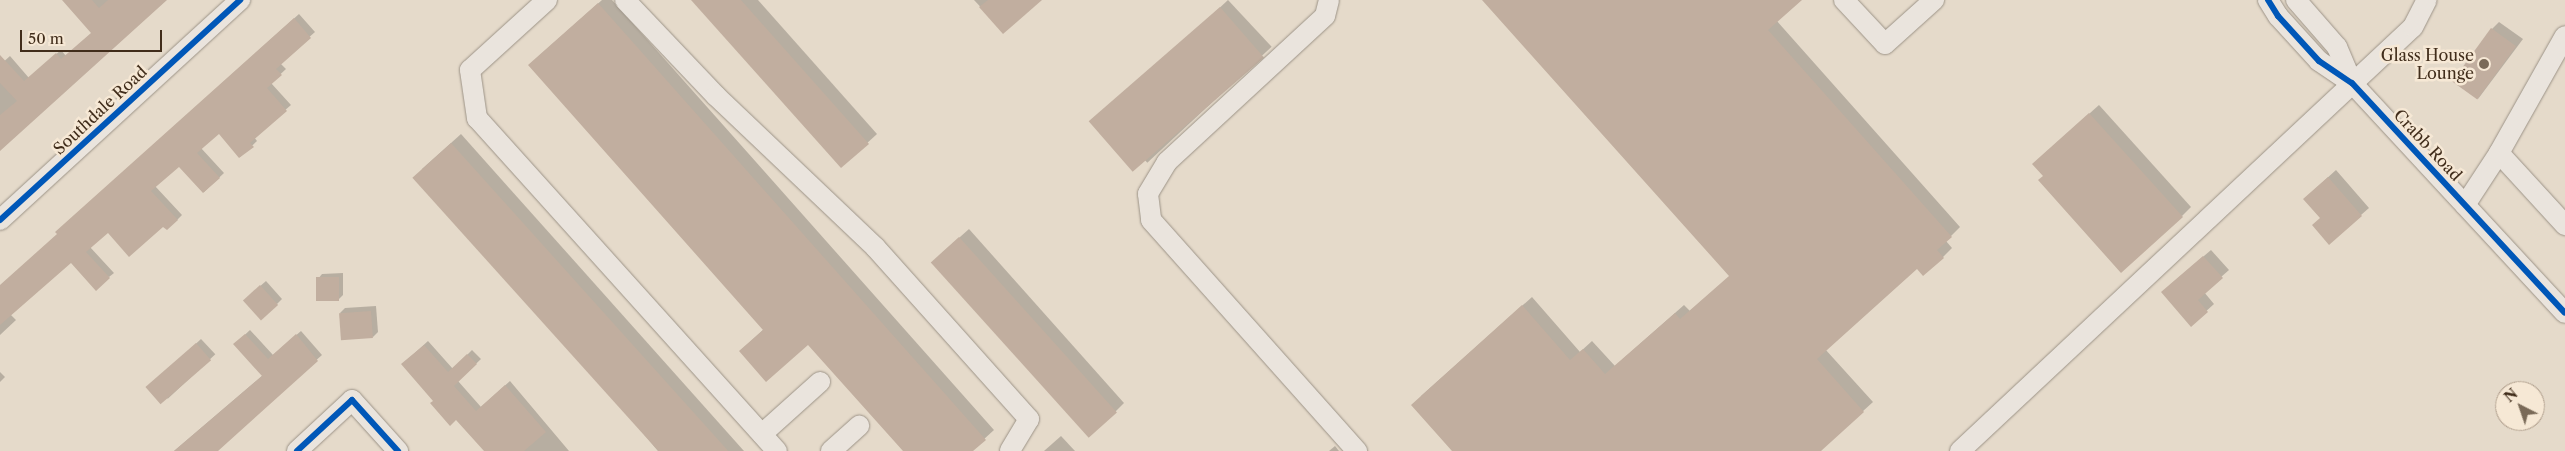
<!DOCTYPE html>
<html>
<head>
<meta charset="utf-8">
<style>
	body { margin:0 }
	#map { position:relative; width:2565px; height:451px; overflow:hidden; background:#e5daca; font-family:"Libre Caslon Text",serif }
	div>[style] { position:absolute }
	.shadow>* { inset:0; background:#0003; transform-origin:0 0 }
	.building>* { inset:0; background:#c1ae9f; transform-origin:0 0 }
	.roads { filter:drop-shadow(0 0 1px #9c9387) drop-shadow(0 0 1px #9c9387) }
	.minor>* { height:20px; margin:-10px; padding:0 10px; transform-origin:10px; border-radius:10px; background:#eae4dd }
	.cycleway>* { height:6px; margin:-3px; padding:0 3px; transform-origin:3px; border-radius:3px; background:#0057b8 }
	.dots>* { width:14px; height:14px; translate:-50% -50%; box-sizing:border-box; border:2px solid #f6e8d5; border-radius:50% }
	span { translate:-50% -50%; white-space:nowrap; text-align:center; line-height:1.15; -webkit-text-stroke:5px #f6e8d5; paint-order:stroke }
	.poi-label { font-size:16px; color:#412d1b }
	.right { translate:-100% -50%; text-align:right }
	.street-label { font-size:16px; color:#412d1b }
	.north { position:absolute; left:2495px; top:381px; width:50px; height:50px; box-sizing:border-box; background:#f6e8d5; border:1px solid #ae9d8b; border-radius:50%; rotate:319deg; font-size:14px; font-weight:700; line-height:20px; text-align:center; color:#412d1b }
	.north::after { content:''; display:block; margin:auto; width:18px; height:22px; background:#7a6a58; clip-path:polygon(50% 0,100% 100%,50% 72%,0 100%) }
	.scale { position:absolute; left:20px; top:30px; width:142px; height:22px; box-sizing:border-box; border:2px solid #412d1b; border-top:0; padding-left:6px; font-size:15px; line-height:18px; white-space:nowrap; color:#412d1b; -webkit-text-stroke:4px #f6e8d5; paint-order:stroke }
</style>
</head>
<body>
<div id="map">
	<div class="shadow">
		<i style="clip-path:polygon(66px 0,165px 0,0 150px,0 65px,10px 56px,29px 78px,61px 50px,66px 56px,93px 32px)"></i>
		<i style="clip-path:polygon(602px 0,612px 0,994px 430px,971px 451px,904px 451px,808px 343px,740px 351px,764px 329px,539px 56px)"></i>
		<i style="clip-path:polygon(693px 0,758px 0,877px 134px,841px 167px)"></i>
		<i style="clip-path:polygon(974px 0,1040px 0,1004px 32px)"></i>
		<i style="left:1228px;top:0;width:64px;height:170px;rotate:47deg"></i>
		<i style="clip-path:polygon(1484px 0,1800px 0,1777px 21px,1960px 227px,1946px 241px,1952px 248px,1943px 257px,1923px 274px,1917px 267px,1825px 349px,1873px 402px,1819px 451px,1453px 451px,1421px 396px,1532px 297px,1580px 352px,1592px 341px,1615px 366px,1684px 305px,1690px 311px,1730px 276px)"></i>
		<i style="clip-path:polygon(299px 14px,315px 32px,280px 63px,286px 69px,271px 83px,291px 105px,254px 137px,257px 141px,240px 157px,219px 132px,201px 148px,224px 173px,204px 192px,179px 165px,155px 186px,182px 215px,177px 220px,164px 225px,108px 231px,90px 247px,114px 273px,109px 277px,71px 261px,10px 314px,16px 320px,0 335px,0 286px,58px 234px,62px 227px)"></i>
		<i style="clip-path:polygon(2499px 22px,2523px 39px,2478px 99px,2492px 29px)"></i>
		<i style="clip-path:polygon(2099px 105px,2191px 207px,2182px 216px,2044px 176px,2043px 155px)"></i>
		<i style="clip-path:polygon(461px 134px,744px 451px,658px 451px,422px 169px)"></i>
		<i style="clip-path:polygon(2336px 170px,2369px 208px,2329px 243px,2321px 218px,2304px 199px)"></i>
		<i style="clip-path:polygon(969px 229px,1124px 403px,1115px 412px,942px 253px)"></i>
		<i style="clip-path:polygon(2211px 250px,2229px 270px,2204px 292px,2214px 304px,2191px 325px,2170px 285px)"></i>
		<i style="clip-path:polygon(343px 273px,343px 295px,338px 300px,318px 279px,322px 274px)"></i>
		<i style="clip-path:polygon(266px 281px,282px 299px,277px 304px,249px 296px)"></i>
		<i style="clip-path:polygon(376px 306px,378px 332px,373px 337px,340px 313px,345px 308px)"></i>
		<i style="clip-path:polygon(250px 330px,273px 355px,301px 331px,322px 355px,215px 451px,174px 451px,263px 375px,235px 344px)"></i>
		<i style="left:201px;top:339px;width:21px;height:65px;rotate:47deg"></i>
		<i style="clip-path:polygon(428px 341px,453px 369px,472px 350px,481px 359px,458px 381px,481px 407px,510px 381px,569px 451px,486px 451px,456px 419px,434px 400px,407px 360px)"></i>
		<i style="clip-path:polygon(0 372px,5px 377px,0 382px)"></i>
		<i style="clip-path:polygon(1061px 436px,1075px 451px,1044px 451px)"></i>
		<i style="clip-path:polygon(1335px 446px,1339px 451px,1329px 451px)"></i>
	</div>
	<div class="building">
		<i style="clip-path:polygon(62px 0,92px 0,99px 8px,108px 0,167px 0,0 151px,0 115px,17px 101px,0 83px,0 55px,24px 81px,56px 53px,61px 59px,91px 33px)"></i>
		<i style="clip-path:polygon(691px 0,741px 0,869px 144px,841px 168px)"></i>
		<i style="clip-path:polygon(988px 0,1042px 0,1003px 34px,979px 7px)"></i>
		<i style="clip-path:polygon(1482px 0,1802px 0,1768px 30px,1952px 237px,1937px 250px,1944px 258px,1923px 276px,1917px 269px,1817px 359px,1864px 412px,1821px 451px,1452px 451px,1411px 405px,1522px 305px,1570px 360px,1583px 349px,1605px 374px,1675px 313px,1680px 319px,1729px 276px)"></i>
		<i style="clip-path:polygon(598px 3px,986px 440px,973px 451px,903px 451px,808px 345px,766px 382px,739px 351px,763px 330px,528px 65px)"></i>
		<i style="left:1220px;top:7px;width:67px;height:174px;rotate:49deg"></i>
		<i style="clip-path:polygon(294px 18px,311px 38px,276px 69px,282px 75px,267px 88px,287px 111px,250px 143px,254px 147px,239px 158px,219px 134px,197px 153px,220px 178px,203px 193px,179px 167px,151px 191px,178px 220px,167px 230px,163px 227px,129px 257px,108px 233px,86px 252px,110px 278px,96px 291px,71px 263px,0 325px,0 285px,57px 234px,55px 232px)"></i>
		<i style="left:2491px;top:28px;width:31px;height:66px;rotate:36deg"></i>
		<i style="clip-path:polygon(2089px 113px,2183px 217px,2121px 273px,2038px 180px,2043px 176px,2032px 164px)"></i>
		<i style="left:451px;top:143px;width:414px;height:52px;rotate:48deg"></i>
		<i style="clip-path:polygon(2328px 177px,2362px 216px,2329px 245px,2312px 225px,2320px 218px,2303px 199px)"></i>
		<i style="left:959px;top:237px;width:236px;height:38px;rotate:48deg"></i>
		<i style="clip-path:polygon(2203px 256px,2223px 278px,2198px 300px,2208px 312px,2191px 327px,2161px 292px)"></i>
		<i style="left:339px;top:277px;width:24px;height:23px;rotate:90deg"></i>
		<i style="left:260px;top:285px;width:27px;height:23px;rotate:48deg"></i>
		<i style="left:371px;top:311px;width:27px;height:32px;rotate:86deg"></i>
		<i style="clip-path:polygon(245px 334px,268px 359px,296px 334px,318px 361px,218px 451px,174px 451px,262px 376px,233px 344px)"></i>
		<i style="left:196px;top:343px;width:23px;height:67px;rotate:49deg"></i>
		<i style="clip-path:polygon(424px 345px,448px 372px,467px 354px,477px 364px,454px 386px,476px 411px,505px 385px,546px 432px,524px 451px,484px 451px,456px 420px,450px 426px,430px 403px,433px 401px,401px 364px)"></i>
	</div>
	<div class="roads">
		<div class="minor">
			<i style="left:547px;top:0;width:104px;rotate:137.7deg"></i>
			<i style="left:470px;top:70px;width:49px;rotate:81.7deg"></i>
			<i style="left:477px;top:118px;width:448px;rotate:48deg"></i>
			<i style="left:625px;top:0;width:132px;rotate:46.5deg"></i>
			<i style="left:716px;top:96px;width:219px;rotate:43.5deg"></i>
			<i style="left:875px;top:247px;width:231px;rotate:48.2deg"></i>
			<i style="left:1029px;top:419px;width:37px;rotate:121deg"></i>
			<i style="left:1329px;top:0;width:16px;rotate:104deg"></i>
			<i style="left:1325px;top:16px;width:215px;rotate:137.3deg"></i>
			<i style="left:1167px;top:162px;width:37px;rotate:121deg"></i>
			<i style="left:1148px;top:194px;width:26px;rotate:83deg"></i>
			<i style="left:1151px;top:220px;width:310px;rotate:48.3deg"></i>
			<i style="left:1844px;top:0;width:60px;rotate:47deg"></i>
			<i style="left:1885px;top:44px;width:66px;rotate:-41.9deg"></i>
			<i style="left:2268px;top:0;width:19px;rotate:58deg"></i>
			<i style="left:2278px;top:16px;width:61px;rotate:47.7deg"></i>
			<i style="left:2319px;top:61px;width:40px;rotate:34deg"></i>
			<i style="left:2352px;top:83px;width:313px;rotate:47.2deg"></i>
			<i style="left:2296px;top:0;width:62px;rotate:48.9deg"></i>
			<i style="left:2337px;top:47px;width:39px;rotate:67deg"></i>
			<i style="left:2499px;top:153px;width:98px;rotate:47.5deg"></i>
			<i style="left:2465px;top:205px;width:62px;rotate:-56.8deg"></i>
			<i style="left:2499px;top:153px;width:134px;rotate:-60.6deg"></i>
			<i style="left:0;top:220px;width:326px;rotate:-42.5deg"></i>
			<i style="left:762px;top:434px;width:78px;rotate:-41.9deg"></i>
			<i style="left:297px;top:451px;width:75px;rotate:-42.8deg"></i>
			<i style="left:352px;top:400px;width:69px;rotate:48deg"></i>
			<i style="left:831px;top:451px;width:38px;rotate:-42deg"></i>
			<i style="left:1960px;top:451px;width:620px;rotate:-43.11deg"></i>
			<i style="left:2413px;top:27px;width:30px;rotate:-63deg"></i>
		</div>
	</div>
	<div class="cycleway">
		<i style="left:2268px;top:0;width:19px;rotate:58deg"></i>
		<i style="left:2278px;top:16px;width:61px;rotate:47.7deg"></i>
		<i style="left:2319px;top:61px;width:40px;rotate:34deg"></i>
		<i style="left:2352px;top:83px;width:313px;rotate:47.2deg"></i>
		<i style="left:0;top:220px;width:326px;rotate:-42.5deg"></i>
		<i style="left:297px;top:451px;width:75px;rotate:-42.8deg"></i>
		<i style="left:352px;top:400px;width:69px;rotate:48deg"></i>
	</div>
	<div class="dots">
		<i style="left:2484px;top:64px;background:#7a6a58"></i>
	</div>
	<div class="poi-label">
		<span class="right" style="left:2474px;top:64px">Glass House<br>Lounge</span>
	</div>
	<div class="street-label">
		<span style="left:100px;top:110px;rotate:-43deg">Southdale Road</span>
		<span style="left:2428px;top:145px;rotate:47deg">Crabb Road</span>
	</div>
	<div class="north">N</div>
	<div class="scale">50 m</div>
</div>
</body>
</html>
